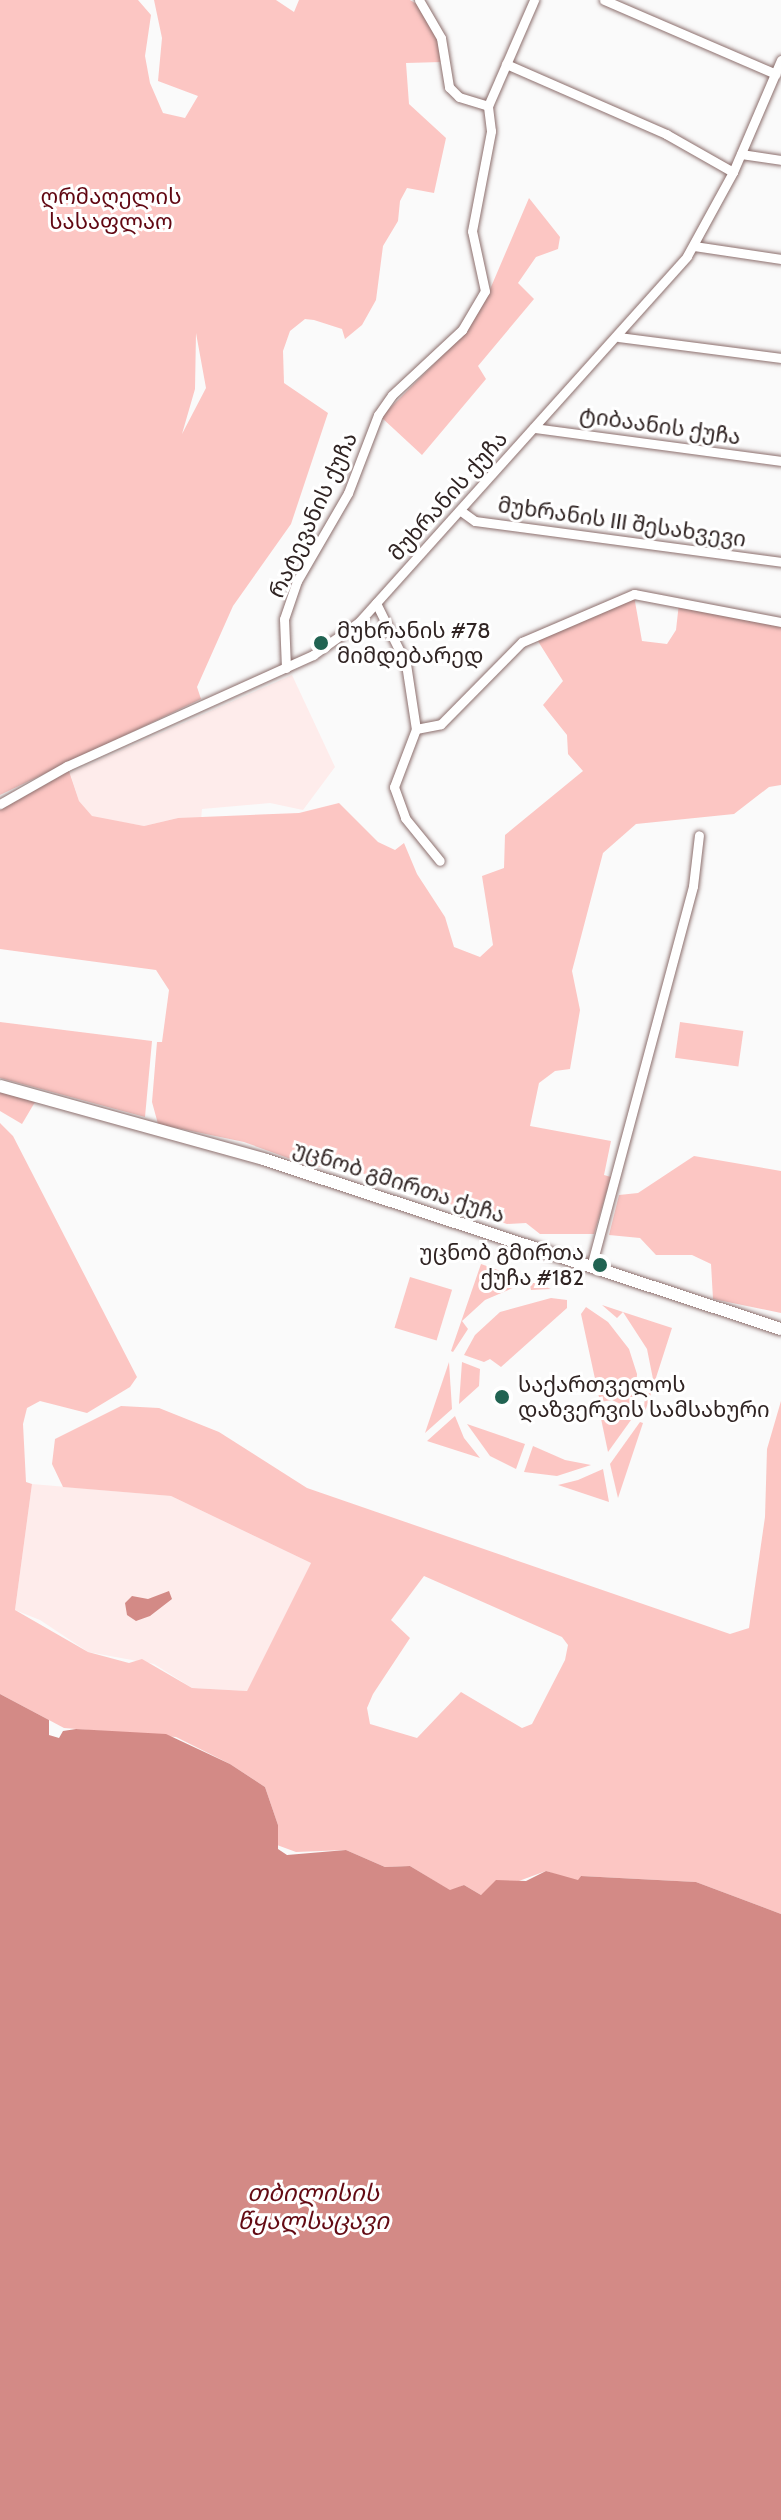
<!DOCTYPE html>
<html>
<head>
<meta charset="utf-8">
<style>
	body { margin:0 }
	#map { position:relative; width:781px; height:2520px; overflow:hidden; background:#fafafa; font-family:Cabin,"Noto Sans Georgian",sans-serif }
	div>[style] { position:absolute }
	.built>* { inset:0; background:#feeceb }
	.green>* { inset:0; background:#fcc6c3; transform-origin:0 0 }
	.water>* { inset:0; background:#d38a86 }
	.roads { filter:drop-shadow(0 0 2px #8c6f6d) drop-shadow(0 0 2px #8c6f6d) }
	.minor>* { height:9px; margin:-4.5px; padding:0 4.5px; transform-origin:4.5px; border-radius:4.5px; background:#fff }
	.major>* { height:12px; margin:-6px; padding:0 6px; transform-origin:6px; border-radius:6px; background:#fff }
	.dots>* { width:22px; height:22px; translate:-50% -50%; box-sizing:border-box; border:4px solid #fff; border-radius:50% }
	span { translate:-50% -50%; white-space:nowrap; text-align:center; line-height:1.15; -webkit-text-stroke:6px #fff; paint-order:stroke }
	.park-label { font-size:22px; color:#610712 }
	.street-label { font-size:22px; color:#302423 }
	.poi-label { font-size:22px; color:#302423 }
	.left { translate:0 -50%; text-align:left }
	.right { translate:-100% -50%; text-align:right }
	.water-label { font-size:24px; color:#630a13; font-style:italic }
</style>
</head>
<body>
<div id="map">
	<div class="built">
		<i style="clip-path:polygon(292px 675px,335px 767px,303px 810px,270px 803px,202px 809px,201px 820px,178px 818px,144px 826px,92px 817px,79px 801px,70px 773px)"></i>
		<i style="clip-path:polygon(32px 1484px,171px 1496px,311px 1563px,247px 1691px,192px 1688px,154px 1664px,88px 1652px,40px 1620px,15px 1610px)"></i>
	</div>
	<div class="green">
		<i style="clip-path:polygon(evenodd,0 0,138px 0,151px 15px,145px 56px,150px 83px,163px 113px,185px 118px,198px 96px,158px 81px,162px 38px,154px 0,276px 0,294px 12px,299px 0,410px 0,420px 6px,440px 43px,442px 62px,406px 63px,409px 104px,446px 138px,434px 193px,407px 188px,400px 201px,398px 221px,383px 246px,376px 300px,362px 325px,345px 339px,342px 329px,314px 320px,305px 319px,290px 331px,283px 351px,284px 383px,328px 413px,291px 524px,233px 606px,197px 687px,201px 699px,0 795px,0 0,196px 333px,206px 388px,182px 434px,195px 389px,196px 333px)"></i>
		<i style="clip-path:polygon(529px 198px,560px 237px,558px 249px,536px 257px,518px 283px,534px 299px,478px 366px,486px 379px,422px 455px,381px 417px,465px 333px,485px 301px)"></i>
		<i style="clip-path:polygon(634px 596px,642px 641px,667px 644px,676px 630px,679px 603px,781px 624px,781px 785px,769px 787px,734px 814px,636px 824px,603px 853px,572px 971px,580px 1010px,570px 1069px,555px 1071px,539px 1083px,530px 1126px,611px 1141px,604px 1175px,611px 1177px,594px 1234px,540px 1234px,526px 1223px,507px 1224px,356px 1171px,310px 1166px,244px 1142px,158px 1124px,152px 1102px,157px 1042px,162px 1042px,169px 990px,156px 970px,0 949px,0 810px,69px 771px,79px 801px,92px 816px,144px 826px,178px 818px,299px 813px,339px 803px,378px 842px,395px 850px,404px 843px,417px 874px,445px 917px,454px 947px,480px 957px,493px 945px,482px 876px,504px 868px,505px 835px,583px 771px,568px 754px,567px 735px,543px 705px,563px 681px,536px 638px)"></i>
		<i style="clip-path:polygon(0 1022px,152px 1041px,145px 1117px,0 1078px)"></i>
		<i style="left:680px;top:1022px;width:64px;height:36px;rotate:8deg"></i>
		<i style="clip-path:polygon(0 1092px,35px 1102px,22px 1124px,0 1111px)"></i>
		<i style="clip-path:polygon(evenodd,0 1123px,13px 1136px,137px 1377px,130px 1387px,87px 1413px,40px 1401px,27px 1408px,23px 1424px,26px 1482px,32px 1484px,15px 1610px,88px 1652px,129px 1663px,142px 1659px,192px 1688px,247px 1691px,311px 1563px,171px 1496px,63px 1487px,52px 1464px,55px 1439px,121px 1406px,159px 1408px,219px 1432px,307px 1488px,730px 1634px,749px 1628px,765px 1517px,767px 1449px,781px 1401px,781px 1914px,696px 1882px,581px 1876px,578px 1882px,546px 1871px,481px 1895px,464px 1885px,451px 1891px,410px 1866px,385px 1867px,346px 1850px,296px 1852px,277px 1845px,278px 1825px,265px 1787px,230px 1764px,176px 1737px,64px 1728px,0 1694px,0 1123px,424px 1576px,562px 1637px,568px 1645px,565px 1660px,532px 1724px,522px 1728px,461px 1692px,417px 1738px,370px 1724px,367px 1708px,373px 1694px,410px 1638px,391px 1620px,424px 1576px)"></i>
		<i style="clip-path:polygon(694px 1156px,781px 1171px,781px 1313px,713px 1299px,711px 1264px,692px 1255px,656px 1255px,640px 1238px,609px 1235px,619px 1195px,638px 1193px)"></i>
		<i style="clip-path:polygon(481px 1264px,551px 1289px,531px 1290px,529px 1281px,485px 1300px,462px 1321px,468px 1329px,453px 1352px,451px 1351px)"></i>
		<i style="left:410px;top:1277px;width:44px;height:53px;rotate:17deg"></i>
		<i style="clip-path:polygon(551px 1298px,567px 1300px,567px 1308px,501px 1367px,490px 1359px,484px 1362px,464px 1355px,475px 1335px,500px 1312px)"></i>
		<i style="clip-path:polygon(602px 1305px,623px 1312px,672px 1328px,644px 1415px,645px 1385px,654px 1384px,647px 1349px,623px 1312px,617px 1318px)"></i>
		<i style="clip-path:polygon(586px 1307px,608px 1322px,629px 1349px,637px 1374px,635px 1411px,612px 1400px,600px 1402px,581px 1314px)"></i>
		<i style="clip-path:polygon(449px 1362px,452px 1409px,425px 1433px)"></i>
		<i style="clip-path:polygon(462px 1362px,480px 1369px,479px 1386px,459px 1404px)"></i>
		<i style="clip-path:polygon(600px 1414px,631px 1420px,608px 1452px)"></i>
		<i style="clip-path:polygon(455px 1416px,464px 1438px,480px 1458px,427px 1441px)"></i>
		<i style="clip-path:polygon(640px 1422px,643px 1423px,618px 1498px,610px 1464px)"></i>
		<i style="clip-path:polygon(467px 1424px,525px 1444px,516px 1469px,490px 1456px)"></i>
		<i style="clip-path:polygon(533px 1446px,565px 1460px,591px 1465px,557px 1476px,524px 1472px)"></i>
		<i style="clip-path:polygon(603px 1469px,609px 1502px,558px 1485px,578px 1480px)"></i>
	</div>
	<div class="water">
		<i style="clip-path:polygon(169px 1591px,172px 1599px,150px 1616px,136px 1621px,127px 1615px,125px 1603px,132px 1596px,148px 1599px)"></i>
		<i style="clip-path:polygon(0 1694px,49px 1720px,49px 1735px,59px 1738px,63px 1731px,76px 1729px,166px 1734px,230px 1764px,265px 1787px,278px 1825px,278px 1849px,287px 1855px,346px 1850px,385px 1867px,410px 1866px,450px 1890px,464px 1885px,481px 1895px,496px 1880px,526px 1881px,546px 1871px,578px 1880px,581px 1876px,696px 1882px,781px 1914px,781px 2520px,0 2520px)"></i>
	</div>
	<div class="roads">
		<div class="minor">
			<i style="left:419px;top:0;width:44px;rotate:59.9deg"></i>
			<i style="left:441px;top:38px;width:50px;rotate:80.7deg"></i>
			<i style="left:449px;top:87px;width:14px;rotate:45deg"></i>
			<i style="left:459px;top:97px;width:30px;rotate:17deg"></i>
			<i style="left:604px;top:0;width:187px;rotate:23.3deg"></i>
			<i style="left:506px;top:64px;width:175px;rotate:23.6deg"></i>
			<i style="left:666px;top:134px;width:77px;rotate:29.6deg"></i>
			<i style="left:741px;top:154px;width:40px;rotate:8.5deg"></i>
			<i style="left:694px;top:246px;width:88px;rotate:8.5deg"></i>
			<i style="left:619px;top:337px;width:163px;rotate:7.4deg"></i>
			<i style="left:534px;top:428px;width:249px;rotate:7.6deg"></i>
			<i style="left:461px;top:511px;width:17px;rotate:36deg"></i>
			<i style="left:475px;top:521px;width:309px;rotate:7.6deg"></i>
			<i style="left:376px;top:603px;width:68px;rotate:63.8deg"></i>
			<i style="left:406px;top:664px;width:66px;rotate:81.3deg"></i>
			<i style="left:416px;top:729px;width:62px;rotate:110.8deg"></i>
			<i style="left:394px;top:787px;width:33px;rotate:70deg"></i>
			<i style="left:405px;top:818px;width:55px;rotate:50.9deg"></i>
			<i style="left:286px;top:668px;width:49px;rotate:-92.3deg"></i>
			<i style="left:284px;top:619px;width:40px;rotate:-71.1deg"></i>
			<i style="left:297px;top:581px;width:102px;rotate:-59.9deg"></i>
			<i style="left:348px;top:493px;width:84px;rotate:-69deg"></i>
			<i style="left:378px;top:415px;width:24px;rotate:-55deg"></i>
			<i style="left:392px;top:395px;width:96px;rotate:-42.9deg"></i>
			<i style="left:462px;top:330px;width:45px;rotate:-59.5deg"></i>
			<i style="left:485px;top:291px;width:61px;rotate:-102.2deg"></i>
			<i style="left:472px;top:231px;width:102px;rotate:-79.2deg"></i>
			<i style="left:491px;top:131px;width:25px;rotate:-97deg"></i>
			<i style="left:488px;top:106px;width:116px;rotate:-66.5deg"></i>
			<i style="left:416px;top:729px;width:25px;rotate:-11deg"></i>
			<i style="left:441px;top:724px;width:115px;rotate:-45.4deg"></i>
			<i style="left:522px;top:642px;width:122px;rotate:-23.2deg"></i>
			<i style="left:634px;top:594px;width:150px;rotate:10.8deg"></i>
			<i style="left:0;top:804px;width:77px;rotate:-29.6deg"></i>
			<i style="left:67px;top:766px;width:270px;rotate:-24.3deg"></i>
			<i style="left:313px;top:655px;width:57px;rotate:-35.7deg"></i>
			<i style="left:359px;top:622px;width:491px;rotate:-48.1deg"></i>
			<i style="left:687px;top:256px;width:96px;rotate:-61.3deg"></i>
			<i style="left:733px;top:172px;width:122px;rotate:-66.8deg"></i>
			<i style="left:591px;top:1267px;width:394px;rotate:-75deg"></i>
			<i style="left:693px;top:886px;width:51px;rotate:-83.3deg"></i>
		</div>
		<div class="major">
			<i style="left:0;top:1086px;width:273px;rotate:15.5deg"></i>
			<i style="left:263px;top:1159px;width:545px;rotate:18.17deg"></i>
		</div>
	</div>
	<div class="dots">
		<i style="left:321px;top:643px;background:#216352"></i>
		<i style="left:600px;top:1265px;background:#216352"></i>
		<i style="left:502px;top:1397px;background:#216352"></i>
	</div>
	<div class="park-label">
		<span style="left:111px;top:209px">ღრმაღელის<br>სასაფლაო</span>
	</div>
	<div class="street-label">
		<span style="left:660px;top:426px;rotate:8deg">ტიბაანის ქუჩა</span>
		<span style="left:448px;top:496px;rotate:-48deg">მუხრანის ქუჩა</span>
		<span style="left:313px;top:515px;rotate:-65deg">რატევანის ქუჩა</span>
		<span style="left:622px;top:522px;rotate:8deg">მუხრანის III შესახვევი</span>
		<span style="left:399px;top:1182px;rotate:18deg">უცნობ გმირთა ქუჩა</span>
	</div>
	<div class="poi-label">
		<span class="left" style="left:337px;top:643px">მუხრანის #78<br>მიმდებარედ</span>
		<span class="right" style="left:584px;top:1265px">უცნობ გმირთა<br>ქუჩა #182</span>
		<span class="left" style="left:518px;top:1397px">საქართველოს<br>დაზვერვის სამსახური</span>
	</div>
	<div class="water-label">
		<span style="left:313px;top:2207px">თბილისის<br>წყალსაცავი</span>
	</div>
</div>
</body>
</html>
